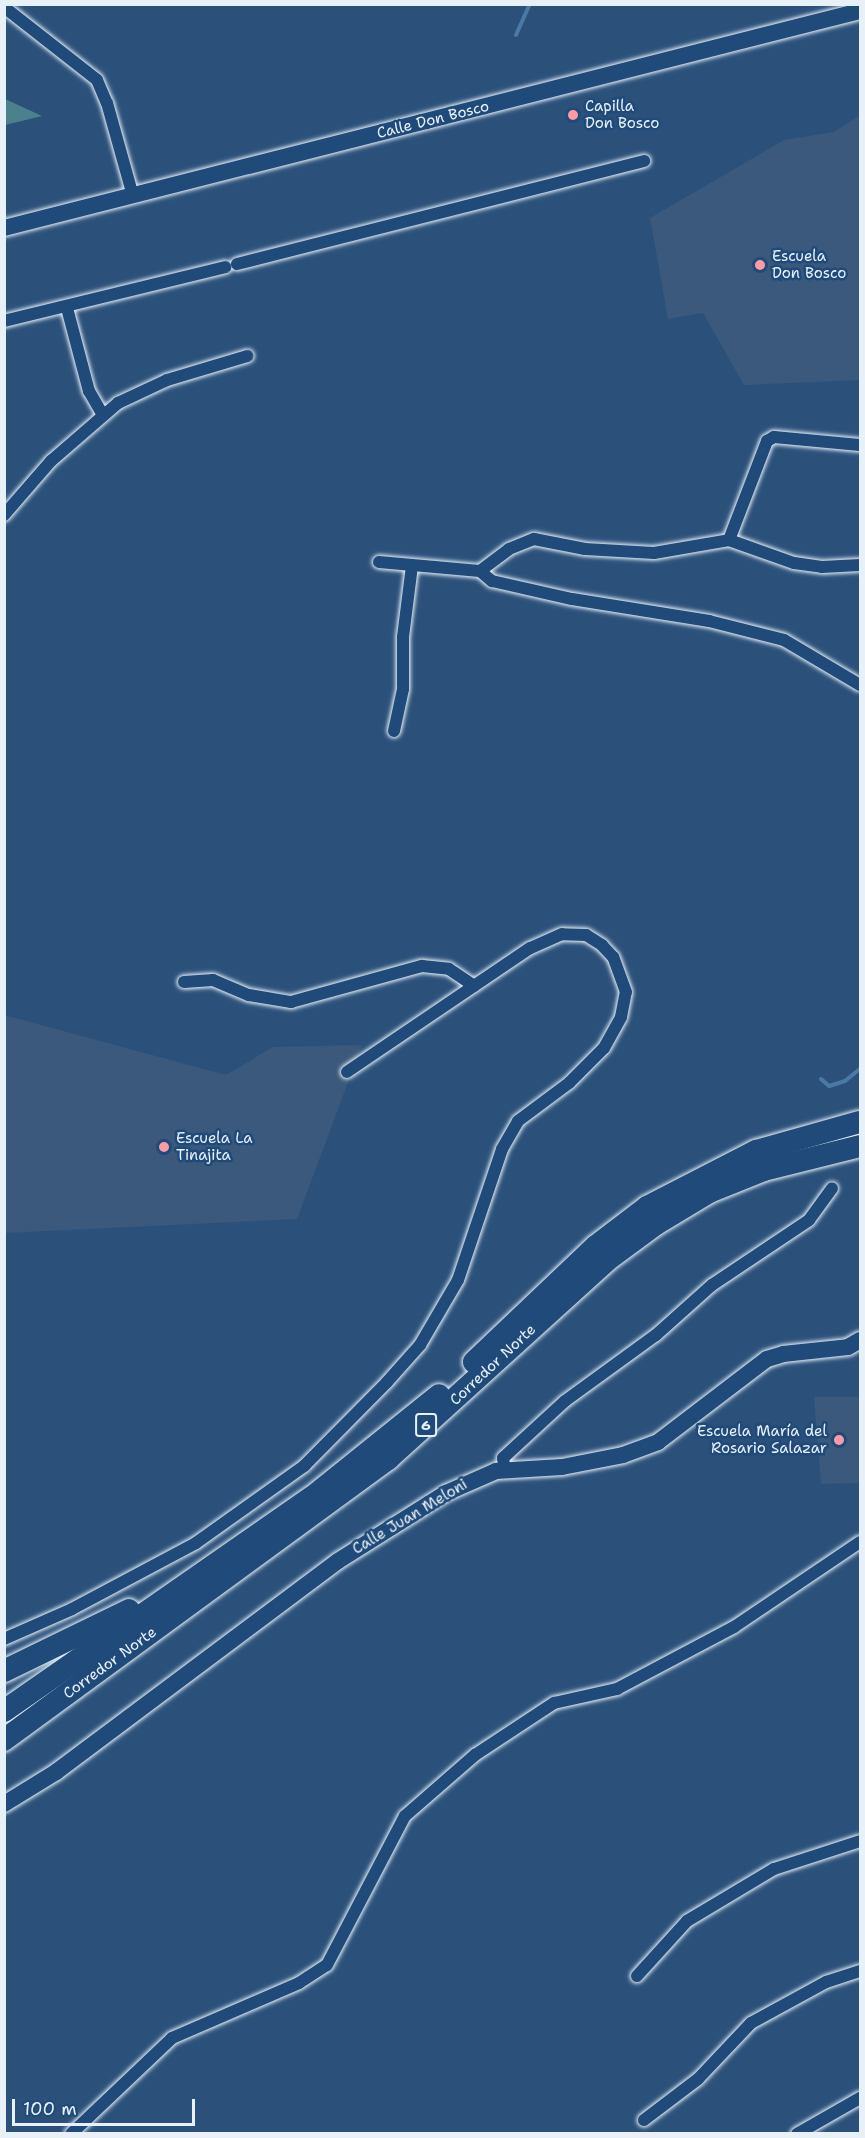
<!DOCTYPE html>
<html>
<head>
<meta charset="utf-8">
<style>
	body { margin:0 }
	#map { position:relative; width:865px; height:2138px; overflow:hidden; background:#2b517b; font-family:"Shantell Sans",sans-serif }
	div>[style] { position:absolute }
	.built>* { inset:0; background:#3a597c }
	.green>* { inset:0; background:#4d808d }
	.stream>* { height:4px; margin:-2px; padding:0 2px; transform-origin:2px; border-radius:2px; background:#4a79a6 }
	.roads { filter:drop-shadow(0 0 2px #e8f1f8) drop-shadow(0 0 2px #e8f1f8) }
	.street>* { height:12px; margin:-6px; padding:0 6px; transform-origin:6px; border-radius:6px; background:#1f4a7a }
	.secondary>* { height:16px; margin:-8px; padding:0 8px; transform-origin:8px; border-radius:8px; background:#1f4a7a }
	.highway>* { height:22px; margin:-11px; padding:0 11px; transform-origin:11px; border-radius:11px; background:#1f4a7a }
	.dots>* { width:16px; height:16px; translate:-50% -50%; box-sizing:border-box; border:3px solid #1f4a7a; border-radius:50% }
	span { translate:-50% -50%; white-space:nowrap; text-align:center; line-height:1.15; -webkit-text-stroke:5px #1f4a7a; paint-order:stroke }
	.shield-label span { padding:2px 4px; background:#1f4a7a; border:2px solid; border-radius:4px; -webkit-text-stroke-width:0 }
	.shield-label { font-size:14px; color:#e8f1f8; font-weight:700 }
	.poi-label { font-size:15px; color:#e8f1f8 }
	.left { translate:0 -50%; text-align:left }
	.right { translate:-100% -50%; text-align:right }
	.street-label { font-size:15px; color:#e8f1f8 }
	.frame { position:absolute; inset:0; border:6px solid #e8f1f8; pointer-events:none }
	.scale { position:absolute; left:12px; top:2099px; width:183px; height:27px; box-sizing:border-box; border:3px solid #e8f1f8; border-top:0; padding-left:8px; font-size:18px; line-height:21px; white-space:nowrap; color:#e8f1f8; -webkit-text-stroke:4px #1f4a7a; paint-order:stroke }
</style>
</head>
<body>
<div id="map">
	<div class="built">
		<i style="clip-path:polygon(860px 115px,860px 380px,744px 385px,703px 313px,668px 319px,650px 218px,784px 140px,834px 132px)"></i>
		<i style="clip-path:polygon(4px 1015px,226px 1075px,273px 1047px,362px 1045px,297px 1219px,5px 1233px)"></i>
		<i style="clip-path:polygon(814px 1397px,860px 1397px,860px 1483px,821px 1484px)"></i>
	</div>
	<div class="green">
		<i style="clip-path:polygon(5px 99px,42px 116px,5px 125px)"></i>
	</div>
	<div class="stream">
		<i style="left:516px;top:35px;width:34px;rotate:-66deg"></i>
		<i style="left:821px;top:1079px;width:11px;rotate:41deg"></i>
		<i style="left:829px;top:1086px;width:17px;rotate:-17deg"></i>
		<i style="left:845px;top:1081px;width:19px;rotate:-39deg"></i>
	</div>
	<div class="roads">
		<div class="street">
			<i style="left:4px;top:7px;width:118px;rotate:38.1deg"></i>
			<i style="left:97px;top:80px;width:25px;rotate:67deg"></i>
			<i style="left:107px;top:103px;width:97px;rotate:74.4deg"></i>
			<i style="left:237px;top:264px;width:420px;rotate:-14.2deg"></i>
			<i style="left:67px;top:308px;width:86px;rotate:75.2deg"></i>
			<i style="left:89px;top:391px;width:28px;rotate:60deg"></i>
			<i style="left:4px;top:321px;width:228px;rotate:-13.7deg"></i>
			<i style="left:4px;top:515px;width:72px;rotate:-49deg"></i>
			<i style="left:51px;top:461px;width:89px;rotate:-40.9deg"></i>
			<i style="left:118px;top:403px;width:54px;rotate:-25.1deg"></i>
			<i style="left:167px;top:380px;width:84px;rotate:-16.7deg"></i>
			<i style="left:729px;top:540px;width:106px;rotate:-69deg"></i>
			<i style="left:767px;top:441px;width:8px;rotate:-30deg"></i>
			<i style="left:774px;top:437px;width:86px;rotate:5.3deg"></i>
			<i style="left:379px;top:562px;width:101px;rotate:5.1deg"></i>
			<i style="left:480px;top:571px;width:16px;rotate:40deg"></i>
			<i style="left:492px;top:581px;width:82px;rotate:12.7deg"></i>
			<i style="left:572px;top:599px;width:139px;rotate:9.1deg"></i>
			<i style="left:709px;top:621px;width:77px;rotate:14.2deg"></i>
			<i style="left:784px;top:640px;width:88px;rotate:30.6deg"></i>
			<i style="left:480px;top:571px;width:36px;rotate:-37deg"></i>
			<i style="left:509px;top:549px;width:27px;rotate:-22deg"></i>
			<i style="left:534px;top:539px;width:52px;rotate:11.1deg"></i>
			<i style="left:585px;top:549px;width:69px;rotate:3.3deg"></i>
			<i style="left:654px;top:553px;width:76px;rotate:-9.8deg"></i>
			<i style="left:729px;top:540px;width:69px;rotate:19.5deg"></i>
			<i style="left:794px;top:563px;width:28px;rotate:8deg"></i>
			<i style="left:822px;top:567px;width:38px;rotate:-3deg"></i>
			<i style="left:394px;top:731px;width:43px;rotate:-77.9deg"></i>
			<i style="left:403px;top:689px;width:52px;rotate:-90deg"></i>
			<i style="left:403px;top:637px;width:72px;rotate:-82.8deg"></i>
			<i style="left:184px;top:982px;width:29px;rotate:-4deg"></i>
			<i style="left:213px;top:980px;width:39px;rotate:23deg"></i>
			<i style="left:249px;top:995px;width:43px;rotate:9.5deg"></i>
			<i style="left:291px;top:1002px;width:136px;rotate:-15.4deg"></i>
			<i style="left:422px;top:966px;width:27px;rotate:6deg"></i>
			<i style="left:449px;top:969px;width:30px;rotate:34deg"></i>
			<i style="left:505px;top:1471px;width:13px;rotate:-99deg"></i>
			<i style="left:503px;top:1458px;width:84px;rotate:-42.6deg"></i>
			<i style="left:565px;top:1401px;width:112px;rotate:-36deg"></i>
			<i style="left:656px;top:1335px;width:75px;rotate:-41.8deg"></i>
			<i style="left:712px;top:1285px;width:117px;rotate:-33.8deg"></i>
			<i style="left:809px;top:1220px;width:39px;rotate:-54deg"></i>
			<i style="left:4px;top:1639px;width:74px;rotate:-23.8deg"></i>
			<i style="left:72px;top:1609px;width:140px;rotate:-28deg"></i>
			<i style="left:196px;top:1543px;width:133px;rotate:-35.5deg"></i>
			<i style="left:304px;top:1466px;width:118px;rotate:-45.3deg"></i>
			<i style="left:387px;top:1382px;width:50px;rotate:-48.3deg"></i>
			<i style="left:420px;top:1345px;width:75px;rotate:-59.7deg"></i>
			<i style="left:458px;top:1280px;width:138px;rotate:-71.4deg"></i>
			<i style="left:502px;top:1149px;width:32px;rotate:-60deg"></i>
			<i style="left:518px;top:1121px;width:64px;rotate:-36.7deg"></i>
			<i style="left:569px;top:1083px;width:49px;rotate:-45deg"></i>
			<i style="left:604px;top:1048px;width:35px;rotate:-61deg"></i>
			<i style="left:621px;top:1017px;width:25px;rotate:-79deg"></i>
			<i style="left:626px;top:992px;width:37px;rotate:-110deg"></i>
			<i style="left:613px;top:957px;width:16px;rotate:-133deg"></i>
			<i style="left:602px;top:945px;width:19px;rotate:-148deg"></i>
			<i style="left:586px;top:935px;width:24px;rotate:-178deg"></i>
			<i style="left:562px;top:934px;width:35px;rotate:156deg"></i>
			<i style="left:530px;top:948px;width:221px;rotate:145.9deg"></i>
			<i style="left:637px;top:1976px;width:74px;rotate:-47.7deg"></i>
			<i style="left:687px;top:1921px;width:101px;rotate:-30.9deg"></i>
			<i style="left:774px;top:1869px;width:90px;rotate:-18deg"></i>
			<i style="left:644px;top:2120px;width:68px;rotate:-37.2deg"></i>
			<i style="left:698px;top:2079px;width:77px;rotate:-46.6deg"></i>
			<i style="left:751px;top:2023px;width:85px;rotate:-28.7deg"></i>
			<i style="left:826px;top:1982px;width:36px;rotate:-18deg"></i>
			<i style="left:71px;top:2134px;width:139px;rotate:-43.5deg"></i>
			<i style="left:172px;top:2038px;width:138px;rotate:-23.4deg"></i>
			<i style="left:299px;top:1983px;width:33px;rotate:-33deg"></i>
			<i style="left:327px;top:1965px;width:168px;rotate:-62.4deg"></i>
			<i style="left:405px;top:1816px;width:93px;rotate:-41.1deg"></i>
			<i style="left:475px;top:1755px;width:95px;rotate:-33.4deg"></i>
			<i style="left:554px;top:1703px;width:65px;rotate:-12.5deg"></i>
			<i style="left:617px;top:1689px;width:132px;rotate:-27.9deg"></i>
			<i style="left:734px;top:1627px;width:152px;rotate:-34deg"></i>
			<i style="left:797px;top:2134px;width:73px;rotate:-29.7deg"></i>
		</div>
		<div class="secondary">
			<i style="left:4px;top:228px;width:883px;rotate:-14.23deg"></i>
			<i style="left:4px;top:1804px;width:61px;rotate:-31.6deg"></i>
			<i style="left:56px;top:1772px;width:352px;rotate:-36.8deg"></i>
			<i style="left:338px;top:1561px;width:128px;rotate:-32.2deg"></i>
			<i style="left:446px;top:1493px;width:55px;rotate:-23.7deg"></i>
			<i style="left:496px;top:1471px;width:66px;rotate:-3.5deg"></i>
			<i style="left:562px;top:1467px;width:62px;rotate:-11.1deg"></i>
			<i style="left:623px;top:1455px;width:37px;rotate:-20deg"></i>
			<i style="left:658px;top:1442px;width:137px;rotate:-37.3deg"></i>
			<i style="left:767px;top:1359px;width:17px;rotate:-17deg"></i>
			<i style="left:783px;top:1354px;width:65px;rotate:-6.1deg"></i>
			<i style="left:848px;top:1347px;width:14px;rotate:-30deg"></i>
		</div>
		<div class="highway">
			<i style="left:474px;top:1362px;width:168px;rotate:-43.6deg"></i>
			<i style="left:596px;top:1246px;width:64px;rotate:-37.4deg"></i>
			<i style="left:647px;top:1207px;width:123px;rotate:-27.2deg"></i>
			<i style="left:756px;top:1151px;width:108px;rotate:-15.6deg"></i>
			<i style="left:4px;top:1671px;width:139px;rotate:-26deg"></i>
			<i style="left:4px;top:1711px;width:374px;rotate:-34.8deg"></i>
			<i style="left:311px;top:1498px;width:164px;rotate:-38.8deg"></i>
			<i style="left:4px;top:1740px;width:476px;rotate:-36.2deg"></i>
			<i style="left:388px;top:1459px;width:294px;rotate:-42.2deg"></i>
			<i style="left:606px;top:1261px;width:62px;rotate:-36.5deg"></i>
			<i style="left:656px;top:1224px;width:62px;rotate:-31.1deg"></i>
			<i style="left:709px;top:1192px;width:59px;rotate:-21.8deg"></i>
			<i style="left:764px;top:1170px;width:99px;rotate:-14deg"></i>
		</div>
	</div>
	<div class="dots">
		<i style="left:573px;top:115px;background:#ff9aa2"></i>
		<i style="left:760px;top:265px;background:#ff9aa2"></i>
		<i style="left:164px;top:1147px;background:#ff9aa2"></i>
		<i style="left:839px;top:1440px;background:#ff9aa2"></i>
	</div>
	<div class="shield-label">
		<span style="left:426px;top:1425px">6</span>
	</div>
	<div class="poi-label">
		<span class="left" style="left:585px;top:115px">Capilla<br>Don Bosco</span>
		<span class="left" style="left:772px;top:265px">Escuela<br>Don Bosco</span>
		<span class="left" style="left:176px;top:1147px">Escuela La<br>Tinajita</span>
		<span class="right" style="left:827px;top:1440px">Escuela María del<br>Rosario Salazar</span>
	</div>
	<div class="street-label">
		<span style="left:433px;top:120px;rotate:-14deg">Calle Don Bosco</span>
		<span style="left:493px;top:1365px;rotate:-43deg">Corredor Norte</span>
		<span style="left:410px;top:1517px;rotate:-31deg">Calle Juan Meloni</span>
		<span style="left:110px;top:1663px;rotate:-36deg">Corredor Norte</span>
	</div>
	<div class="frame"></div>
	<div class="scale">100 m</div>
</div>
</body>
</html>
